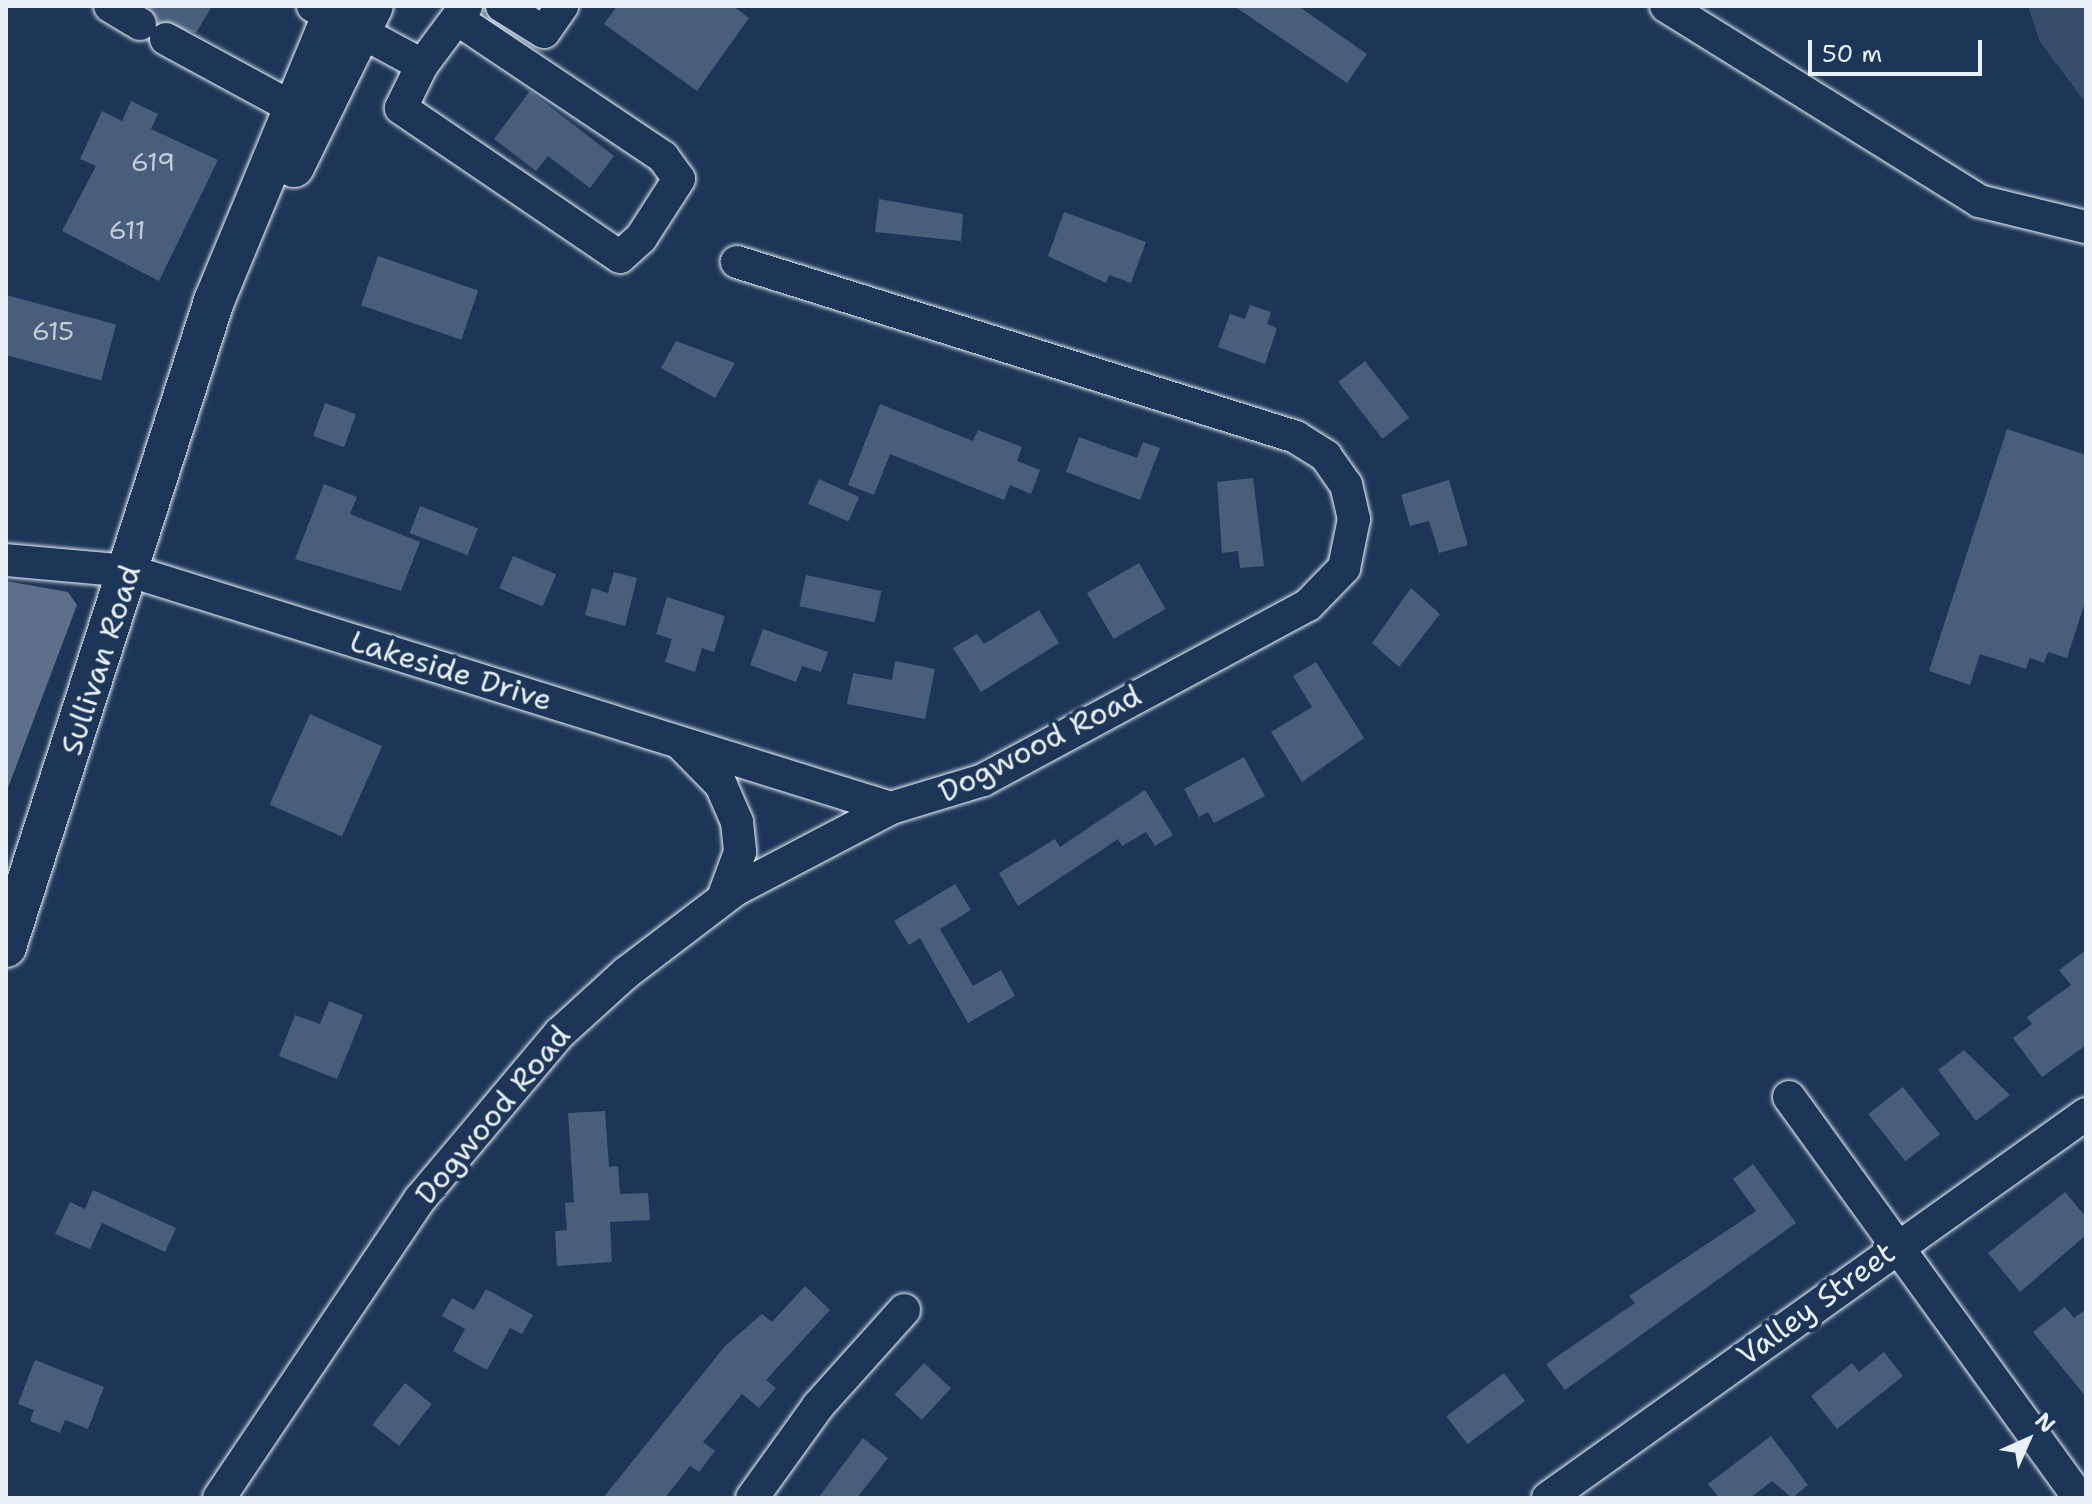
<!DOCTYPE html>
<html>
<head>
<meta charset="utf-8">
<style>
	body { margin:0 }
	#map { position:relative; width:2092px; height:1504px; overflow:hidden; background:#1d3557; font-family:"Shantell Sans",sans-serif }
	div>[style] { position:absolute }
	.green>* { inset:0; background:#374d6c }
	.water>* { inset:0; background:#5d7089 }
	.building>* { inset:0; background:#495e7a; transform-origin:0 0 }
	.roads { filter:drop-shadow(0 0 2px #e8f1f8) drop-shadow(0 0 2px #e8f1f8) }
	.minor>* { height:32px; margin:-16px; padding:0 16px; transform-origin:16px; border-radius:16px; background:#1d3557 }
	.major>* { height:40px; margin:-20px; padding:0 20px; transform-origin:20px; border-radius:20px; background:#1d3557 }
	span { translate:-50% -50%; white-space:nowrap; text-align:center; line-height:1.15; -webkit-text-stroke:8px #1d3557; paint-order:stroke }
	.number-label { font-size:26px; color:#c0ccd8 }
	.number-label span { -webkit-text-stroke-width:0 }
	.street-label { font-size:30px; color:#e8f1f8 }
	.frame { position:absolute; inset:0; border:8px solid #e8f1f8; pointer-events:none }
	.north { position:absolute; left:1988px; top:1400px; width:80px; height:80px; -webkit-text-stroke:6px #1d3557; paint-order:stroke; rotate:45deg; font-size:22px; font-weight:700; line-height:32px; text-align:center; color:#e8f1f8 }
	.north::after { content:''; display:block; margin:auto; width:28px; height:36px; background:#e8f1f8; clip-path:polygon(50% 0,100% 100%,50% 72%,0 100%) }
	.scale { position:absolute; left:1808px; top:40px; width:174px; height:36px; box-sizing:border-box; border:4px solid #e8f1f8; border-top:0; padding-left:10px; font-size:24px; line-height:28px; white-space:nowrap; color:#e8f1f8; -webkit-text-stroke:6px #1d3557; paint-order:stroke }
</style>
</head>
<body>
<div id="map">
	<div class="green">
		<i style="clip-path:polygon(2028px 6px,2086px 6px,2086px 103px,2040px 42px)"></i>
	</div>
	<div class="water">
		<i style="clip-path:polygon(6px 581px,68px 592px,77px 605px,6px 793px)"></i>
	</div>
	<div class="building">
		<i style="clip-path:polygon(147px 6px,212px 6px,196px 33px,159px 22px)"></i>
		<i style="clip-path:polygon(617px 6px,733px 6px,749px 18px,697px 91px,604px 24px)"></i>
		<i style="clip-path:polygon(1234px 6px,1298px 6px,1367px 54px,1347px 83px)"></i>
		<i style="clip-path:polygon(530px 91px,614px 156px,590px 188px,548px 156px,536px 171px,494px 139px)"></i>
		<i style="clip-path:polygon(131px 101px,158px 114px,151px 129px,218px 160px,159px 281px,62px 231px,96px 166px,80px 159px,102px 111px,122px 121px)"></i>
		<i style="clip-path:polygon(879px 199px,963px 214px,961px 241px,875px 232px)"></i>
		<i style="clip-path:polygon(1064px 212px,1146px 242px,1131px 283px,1109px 275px,1106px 283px,1048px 256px)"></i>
		<i style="left:378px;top:256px;width:106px;height:52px;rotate:19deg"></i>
		<i style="left:6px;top:295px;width:114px;height:58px;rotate:15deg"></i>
		<i style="clip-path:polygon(1250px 305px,1271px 312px,1267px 324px,1277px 328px,1265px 364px,1218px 347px,1230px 314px,1245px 319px)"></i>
		<i style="clip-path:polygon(676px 341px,735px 363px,715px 398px,661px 368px)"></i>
		<i style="left:1365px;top:361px;width:72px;height:34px;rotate:52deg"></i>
		<i style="left:325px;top:403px;width:33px;height:35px;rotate:20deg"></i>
		<i style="clip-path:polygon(880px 404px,973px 441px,978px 430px,1022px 447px,1017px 461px,1040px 470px,1031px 494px,1010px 485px,1004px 500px,890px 454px,874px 495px,848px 485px)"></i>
		<i style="clip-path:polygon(2007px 429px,2086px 455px,2086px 599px,2067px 658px,2048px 652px,2044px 663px,2030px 658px,2026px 669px,1980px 654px,1970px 685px,1929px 671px)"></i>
		<i style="clip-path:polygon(1079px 437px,1137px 458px,1143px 442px,1160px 448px,1140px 500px,1066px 472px)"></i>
		<i style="clip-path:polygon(1253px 478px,1264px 566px,1240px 568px,1238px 551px,1222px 553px,1217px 482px)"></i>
		<i style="left:819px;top:479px;width:44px;height:27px;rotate:24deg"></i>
		<i style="clip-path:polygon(1449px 480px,1468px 545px,1439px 553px,1429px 521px,1410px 526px,1401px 495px)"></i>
		<i style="clip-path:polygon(324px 484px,357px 497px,350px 514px,420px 542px,401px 591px,295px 559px)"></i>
		<i style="left:420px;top:506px;width:62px;height:29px;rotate:21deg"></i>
		<i style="left:513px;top:556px;width:47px;height:35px;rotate:23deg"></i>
		<i style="left:1139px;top:563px;width:53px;height:60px;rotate:60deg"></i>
		<i style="clip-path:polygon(614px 572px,637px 578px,625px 626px,585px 615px,592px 588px,608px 593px)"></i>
		<i style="left:806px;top:575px;width:77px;height:32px;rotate:12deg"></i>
		<i style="clip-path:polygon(1411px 588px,1440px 614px,1399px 667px,1372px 643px)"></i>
		<i style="clip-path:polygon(667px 597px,725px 616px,714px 652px,702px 648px,695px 672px,665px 662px,672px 639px,656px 634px)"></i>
		<i style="clip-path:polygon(1039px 610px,1059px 643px,981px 692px,953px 648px,977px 634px,984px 644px)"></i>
		<i style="clip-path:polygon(763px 629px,828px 652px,821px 672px,802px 666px,796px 682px,750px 665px)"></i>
		<i style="clip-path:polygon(895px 661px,935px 669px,925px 719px,847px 704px,853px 673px,892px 680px)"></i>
		<i style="clip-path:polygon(1316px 662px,1364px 738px,1302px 782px,1271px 732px,1312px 707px,1293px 676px)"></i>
		<i style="left:310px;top:714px;width:79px;height:99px;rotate:24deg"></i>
		<i style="clip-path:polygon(1244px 757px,1265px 796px,1214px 823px,1208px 812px,1199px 817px,1184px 789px)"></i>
		<i style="clip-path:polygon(1145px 790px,1173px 835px,1155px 846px,1146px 832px,1122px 846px,1118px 839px,1018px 906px,999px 873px,1055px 839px,1060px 847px)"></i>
		<i style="clip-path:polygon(955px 884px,971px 910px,940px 929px,973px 986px,1001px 970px,1015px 996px,968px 1023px,920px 938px,909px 945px,894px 921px)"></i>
		<i style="clip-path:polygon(2086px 950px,2086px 1045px,2042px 1077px,2013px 1038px,2032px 1024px,2027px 1017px,2071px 985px,2059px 970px)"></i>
		<i style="clip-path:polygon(329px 1001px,363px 1015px,337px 1079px,279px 1056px,295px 1015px,320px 1024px)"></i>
		<i style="clip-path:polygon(1964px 1050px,2010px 1095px,1976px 1121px,1938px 1070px)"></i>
		<i style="left:1903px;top:1087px;width:60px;height:44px;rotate:52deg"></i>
		<i style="clip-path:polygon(605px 1111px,609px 1167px,618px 1166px,620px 1194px,648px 1193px,650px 1220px,610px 1222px,612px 1262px,557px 1266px,555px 1231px,567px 1230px,565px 1203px,574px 1202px,568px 1113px)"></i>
		<i style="clip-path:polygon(1753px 1164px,1796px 1223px,1565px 1390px,1546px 1364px,1635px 1303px,1629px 1296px,1756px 1211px,1733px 1179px)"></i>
		<i style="clip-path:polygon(93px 1190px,176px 1228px,165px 1252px,102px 1223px,90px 1249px,55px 1234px,70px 1202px,85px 1209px)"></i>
		<i style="clip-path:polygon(2065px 1192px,2086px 1217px,2086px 1235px,2020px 1292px,1988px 1253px)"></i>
		<i style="clip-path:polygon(805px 1286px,830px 1310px,766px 1380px,776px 1388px,759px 1408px,742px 1394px,703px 1442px,715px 1451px,699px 1472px,690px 1466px,665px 1498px,603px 1498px,725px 1346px,762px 1314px,772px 1322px)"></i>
		<i style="clip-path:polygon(486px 1289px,533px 1315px,522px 1334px,510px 1328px,487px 1370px,453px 1351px,465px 1329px,442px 1316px,452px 1298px,474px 1310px)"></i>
		<i style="clip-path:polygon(2065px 1307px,2074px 1318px,2086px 1309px,2086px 1397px,2033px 1332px)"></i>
		<i style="clip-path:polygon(1884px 1352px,1903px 1376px,1837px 1429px,1811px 1396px,1852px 1363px,1859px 1372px)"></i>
		<i style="clip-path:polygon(35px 1360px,104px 1387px,88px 1429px,65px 1420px,60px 1433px,30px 1421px,34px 1410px,18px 1404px)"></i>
		<i style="left:924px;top:1363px;width:37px;height:43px;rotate:43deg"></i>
		<i style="left:1504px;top:1373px;width:35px;height:72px;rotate:53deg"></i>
		<i style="left:405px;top:1383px;width:34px;height:53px;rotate:38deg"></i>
		<i style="clip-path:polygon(1771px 1436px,1808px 1485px,1792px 1498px,1772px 1481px,1750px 1498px,1719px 1498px,1708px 1484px)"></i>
		<i style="clip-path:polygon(863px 1438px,888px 1458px,857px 1498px,818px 1498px)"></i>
	</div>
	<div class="roads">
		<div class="minor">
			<i style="left:110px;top:6px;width:35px;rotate:31deg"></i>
			<i style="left:313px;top:6px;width:124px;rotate:28.4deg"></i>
			<i style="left:502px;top:6px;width:49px;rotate:31.8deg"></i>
			<i style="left:544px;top:32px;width:32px;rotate:-55deg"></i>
			<i style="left:1666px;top:6px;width:369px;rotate:31.9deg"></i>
			<i style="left:1979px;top:201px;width:110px;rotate:13.7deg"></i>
			<i style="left:457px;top:19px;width:248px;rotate:33.8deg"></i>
			<i style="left:663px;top:157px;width:27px;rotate:54deg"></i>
			<i style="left:679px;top:179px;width:70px;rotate:122.8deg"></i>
			<i style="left:641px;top:238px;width:28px;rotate:138deg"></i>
			<i style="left:620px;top:257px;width:265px;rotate:-145.8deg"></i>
			<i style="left:401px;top:108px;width:48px;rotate:-64deg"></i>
			<i style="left:422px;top:65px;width:74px;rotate:-53.3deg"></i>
			<i style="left:166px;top:39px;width:142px;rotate:28.5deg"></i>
			<i style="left:6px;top:560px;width:124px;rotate:5.1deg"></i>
			<i style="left:130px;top:571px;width:797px;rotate:17.3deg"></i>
			<i style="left:682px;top:745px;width:56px;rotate:45.7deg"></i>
			<i style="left:721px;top:785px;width:40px;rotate:66.6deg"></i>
			<i style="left:737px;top:822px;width:30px;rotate:84deg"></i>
			<i style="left:740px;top:852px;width:49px;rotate:110.3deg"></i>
			<i style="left:1789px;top:1097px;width:495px;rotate:54.1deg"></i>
			<i style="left:219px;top:1498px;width:360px;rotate:-56.1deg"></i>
			<i style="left:420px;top:1199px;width:217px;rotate:-49.9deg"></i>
			<i style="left:560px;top:1033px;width:89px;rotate:-42.3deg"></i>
			<i style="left:626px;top:973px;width:137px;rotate:-37.3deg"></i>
			<i style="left:735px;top:890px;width:176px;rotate:-27.7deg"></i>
			<i style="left:891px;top:808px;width:96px;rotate:-16.9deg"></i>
			<i style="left:983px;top:780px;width:369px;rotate:-28.3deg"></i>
			<i style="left:1308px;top:605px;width:52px;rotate:-45.8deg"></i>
			<i style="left:1344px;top:568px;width:50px;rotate:-78.5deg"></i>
			<i style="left:1354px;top:519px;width:35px;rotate:-103deg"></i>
			<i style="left:1346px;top:485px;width:35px;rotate:-125deg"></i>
			<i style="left:1326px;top:456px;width:36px;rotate:-148deg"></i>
			<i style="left:1296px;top:437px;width:586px;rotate:-162.62deg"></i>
			<i style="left:752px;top:1498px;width:113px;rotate:-54.3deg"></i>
			<i style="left:818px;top:1406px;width:129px;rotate:-48.1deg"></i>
			<i style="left:1548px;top:1498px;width:661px;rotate:-35.52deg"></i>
		</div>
		<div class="major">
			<i style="left:294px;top:167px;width:179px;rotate:-63.9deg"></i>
			<i style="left:6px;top:947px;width:679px;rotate:-72.15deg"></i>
			<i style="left:214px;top:301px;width:319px;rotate:-67.5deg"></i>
		</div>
	</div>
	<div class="number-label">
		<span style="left:153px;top:162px">619</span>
		<span style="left:127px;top:230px">611</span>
		<span style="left:53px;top:331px">615</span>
	</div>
	<div class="street-label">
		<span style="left:101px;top:660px;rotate:-72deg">Sullivan Road</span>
		<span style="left:451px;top:671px;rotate:17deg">Lakeside Drive</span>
		<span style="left:1040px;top:744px;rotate:-27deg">Dogwood Road</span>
		<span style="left:493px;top:1115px;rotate:-50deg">Dogwood Road</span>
		<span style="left:1816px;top:1304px;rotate:-36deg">Valley Street</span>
	</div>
	<div class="frame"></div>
	<div class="north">N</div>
	<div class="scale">50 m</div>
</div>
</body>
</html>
